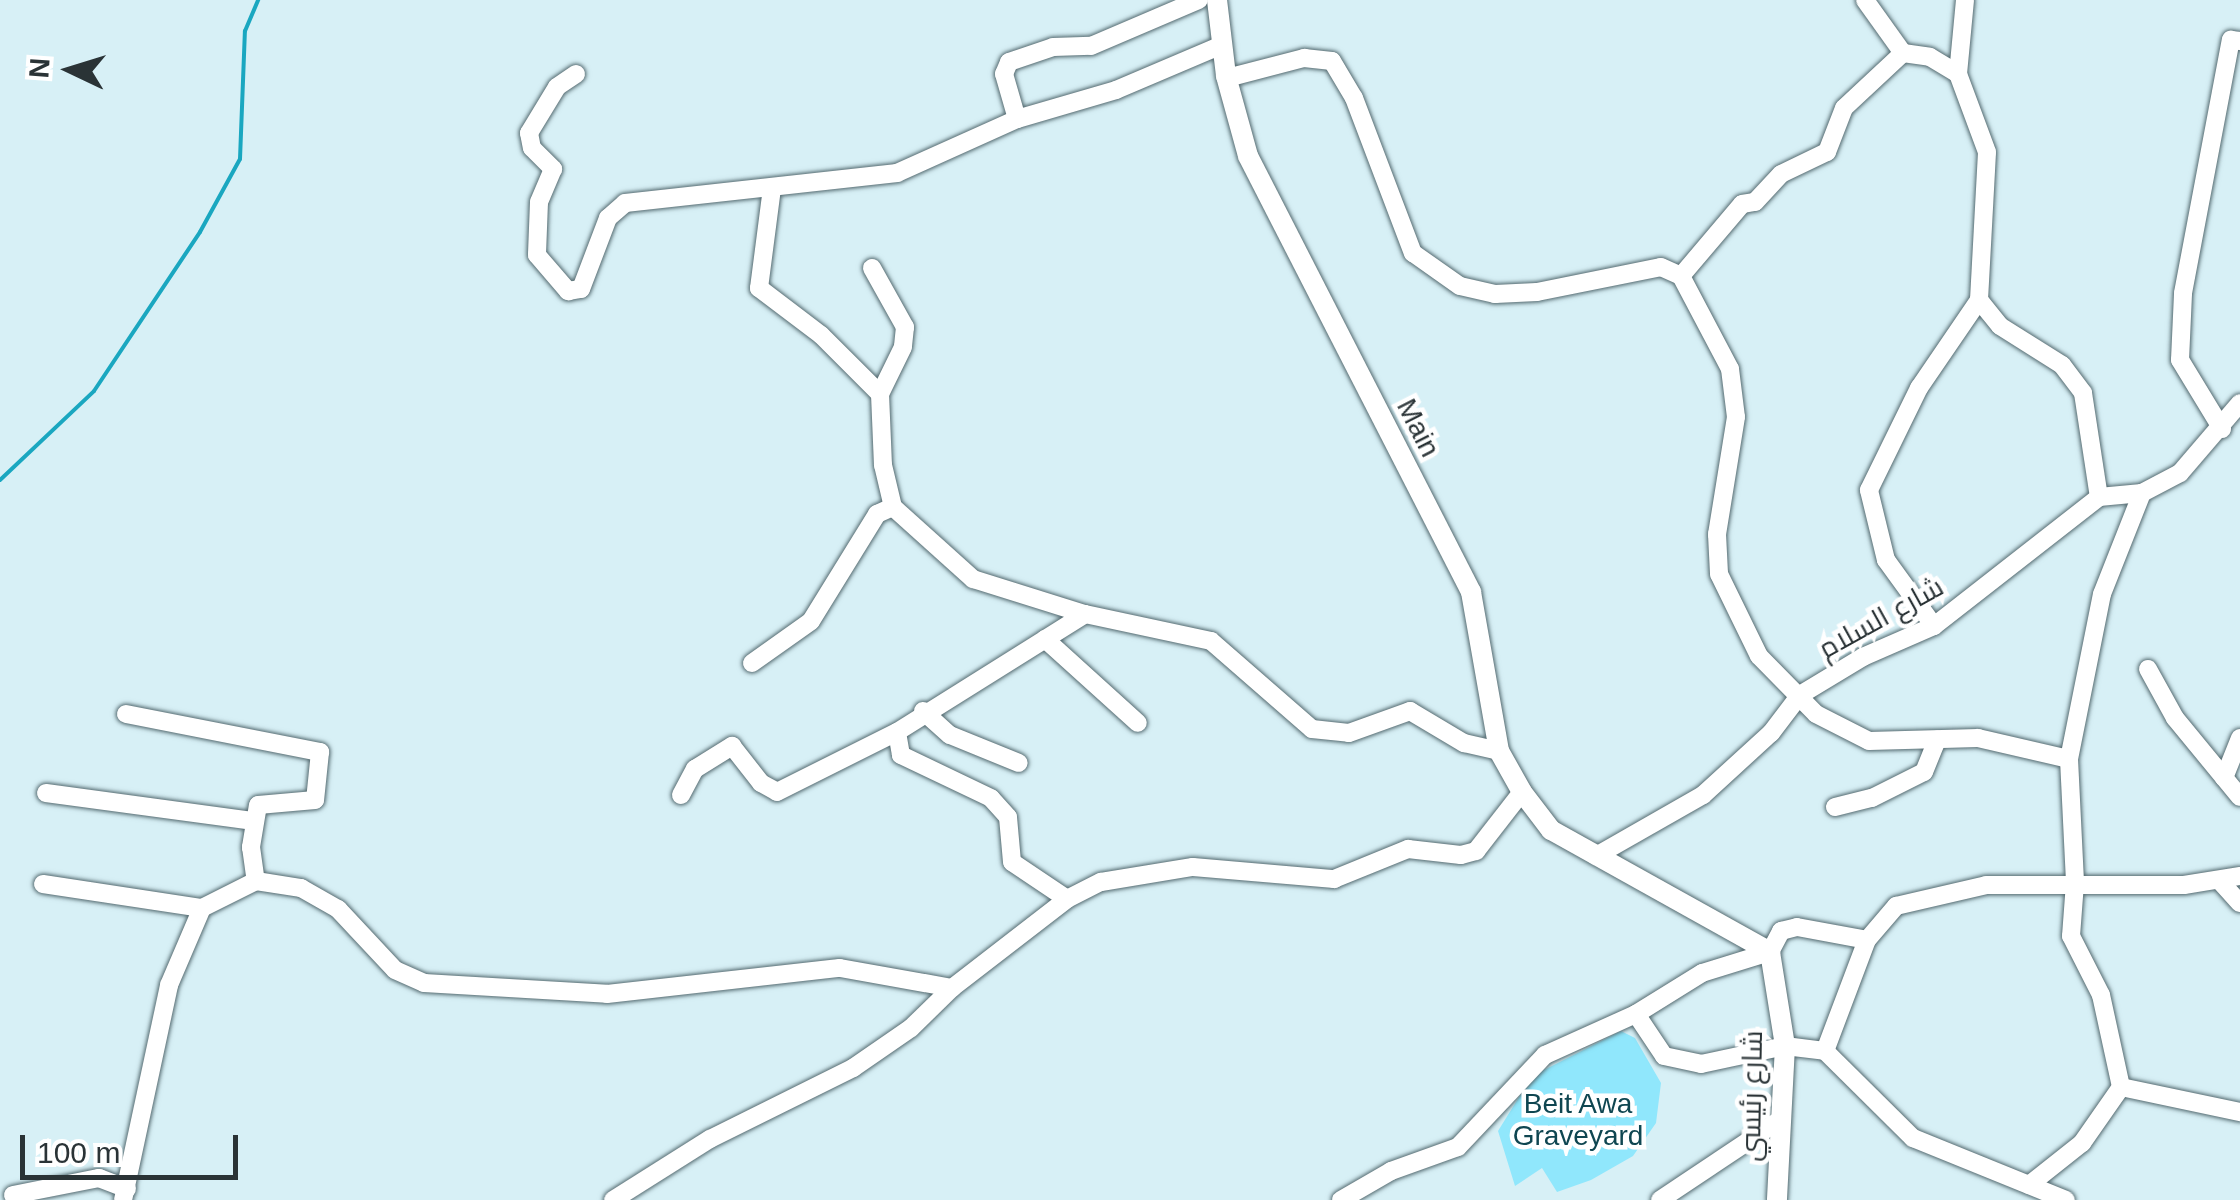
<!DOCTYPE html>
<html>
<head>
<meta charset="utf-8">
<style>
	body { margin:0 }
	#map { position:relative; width:2240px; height:1200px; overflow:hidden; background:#d7f0f6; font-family:Helvetica,Cairo,sans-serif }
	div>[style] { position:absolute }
	.green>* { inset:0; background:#90e7fc }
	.stream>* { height:4px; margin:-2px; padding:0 2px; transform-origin:2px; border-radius:2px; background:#1aa7c0 }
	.roads { filter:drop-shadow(0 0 2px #546a70) drop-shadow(0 0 2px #546a70) }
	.minor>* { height:18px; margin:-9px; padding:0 9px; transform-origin:9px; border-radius:9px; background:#fff }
	.major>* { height:20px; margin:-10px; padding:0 10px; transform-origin:10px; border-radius:10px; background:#fff }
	span { translate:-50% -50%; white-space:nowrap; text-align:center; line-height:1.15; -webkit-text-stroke:9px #fff; paint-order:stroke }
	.street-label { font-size:28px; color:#2a3336 }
	.park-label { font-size:28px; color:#0f4651 }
	.north { position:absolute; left:20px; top:20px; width:100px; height:100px; -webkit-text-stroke:8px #fff; paint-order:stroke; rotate:274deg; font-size:28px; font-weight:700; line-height:40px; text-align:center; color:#2a3336 }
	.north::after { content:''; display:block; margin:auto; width:35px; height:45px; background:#2a3336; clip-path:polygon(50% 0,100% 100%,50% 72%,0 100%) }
	.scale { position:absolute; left:20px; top:1135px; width:218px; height:45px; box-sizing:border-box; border:5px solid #2a3336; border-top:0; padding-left:12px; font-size:30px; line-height:35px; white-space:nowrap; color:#2a3336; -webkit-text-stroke:8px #fff; paint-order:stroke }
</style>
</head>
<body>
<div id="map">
	<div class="green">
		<i style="clip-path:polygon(1621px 1031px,1635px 1038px,1661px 1083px,1656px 1123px,1633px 1156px,1591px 1180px,1557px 1192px,1542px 1168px,1515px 1186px,1498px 1131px,1524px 1089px,1540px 1072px)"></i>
	</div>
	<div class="stream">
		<i style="left:0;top:480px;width:129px;rotate:-43.4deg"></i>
		<i style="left:94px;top:391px;width:191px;rotate:-56.3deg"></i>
		<i style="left:200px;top:232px;width:83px;rotate:-61.3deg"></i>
		<i style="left:240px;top:159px;width:128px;rotate:-87.8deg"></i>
		<i style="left:245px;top:31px;width:34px;rotate:-67deg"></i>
	</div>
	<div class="roads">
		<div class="minor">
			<i style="left:1865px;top:0;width:65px;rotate:54.4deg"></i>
			<i style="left:576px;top:74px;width:23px;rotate:146deg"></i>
			<i style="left:557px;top:87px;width:54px;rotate:121.3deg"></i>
			<i style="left:529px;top:133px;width:15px;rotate:79deg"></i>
			<i style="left:532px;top:148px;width:30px;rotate:45deg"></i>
			<i style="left:553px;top:169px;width:36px;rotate:113deg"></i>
			<i style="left:539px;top:202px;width:53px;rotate:92.2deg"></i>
			<i style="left:537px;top:255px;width:48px;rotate:49.3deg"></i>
			<i style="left:568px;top:291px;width:13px;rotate:-9deg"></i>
			<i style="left:581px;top:289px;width:76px;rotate:-69.2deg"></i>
			<i style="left:608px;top:218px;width:23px;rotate:-41deg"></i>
			<i style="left:625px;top:203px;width:274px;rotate:-6.3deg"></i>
			<i style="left:897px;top:173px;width:132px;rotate:-24.2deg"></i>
			<i style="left:1017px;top:119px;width:103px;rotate:-16.3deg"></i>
			<i style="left:1116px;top:90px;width:115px;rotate:-23deg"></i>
			<i style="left:1227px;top:78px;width:80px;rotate:-14.6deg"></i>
			<i style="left:1304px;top:58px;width:28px;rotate:6deg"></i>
			<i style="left:1332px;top:61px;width:43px;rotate:59.3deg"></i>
			<i style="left:1354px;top:98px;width:166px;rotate:69.2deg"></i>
			<i style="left:1413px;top:253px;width:57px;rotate:35.1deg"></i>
			<i style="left:1460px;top:286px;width:36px;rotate:13deg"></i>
			<i style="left:1495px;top:294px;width:42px;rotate:-2.7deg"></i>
			<i style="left:1537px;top:292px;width:126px;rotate:-11.4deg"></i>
			<i style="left:1661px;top:267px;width:22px;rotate:24deg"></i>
			<i style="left:1681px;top:276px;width:105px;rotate:62.2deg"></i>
			<i style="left:1730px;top:369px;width:48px;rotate:82.9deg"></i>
			<i style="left:1736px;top:417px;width:119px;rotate:99.2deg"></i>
			<i style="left:1717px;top:534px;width:40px;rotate:87.1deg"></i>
			<i style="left:1719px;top:574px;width:91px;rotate:64deg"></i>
			<i style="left:1759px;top:656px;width:81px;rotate:45.5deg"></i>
			<i style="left:1816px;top:714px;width:59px;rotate:27deg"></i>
			<i style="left:1869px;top:741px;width:109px;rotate:-1.6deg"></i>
			<i style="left:1978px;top:738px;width:93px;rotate:13deg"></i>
			<i style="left:2069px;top:759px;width:168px;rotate:-78.7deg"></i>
			<i style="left:2102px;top:594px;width:109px;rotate:-68.4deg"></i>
			<i style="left:1017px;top:119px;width:47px;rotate:-106.1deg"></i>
			<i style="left:1004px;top:74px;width:13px;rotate:-67deg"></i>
			<i style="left:1009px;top:62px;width:46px;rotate:-18.8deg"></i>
			<i style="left:1053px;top:47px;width:38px;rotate:-2deg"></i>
			<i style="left:1091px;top:46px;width:117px;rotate:-23.1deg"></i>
			<i style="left:772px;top:188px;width:101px;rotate:97.4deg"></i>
			<i style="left:759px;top:288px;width:78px;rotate:37.2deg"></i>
			<i style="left:821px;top:335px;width:83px;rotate:45deg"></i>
			<i style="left:872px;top:268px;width:68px;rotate:60.8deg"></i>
			<i style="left:905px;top:327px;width:20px;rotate:96deg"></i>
			<i style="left:903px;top:347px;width:52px;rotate:116.1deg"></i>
			<i style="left:880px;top:394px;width:71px;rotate:87.6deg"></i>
			<i style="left:883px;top:465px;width:43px;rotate:76.6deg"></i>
			<i style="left:893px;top:507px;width:108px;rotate:42deg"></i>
			<i style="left:973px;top:579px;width:117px;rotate:17.4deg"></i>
			<i style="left:1085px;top:614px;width:129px;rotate:12.1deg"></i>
			<i style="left:1211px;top:641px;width:134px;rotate:41.1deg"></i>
			<i style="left:1312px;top:729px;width:37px;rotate:6deg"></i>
			<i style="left:1349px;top:733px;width:65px;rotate:-19.8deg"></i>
			<i style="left:1410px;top:711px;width:63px;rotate:30.7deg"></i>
			<i style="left:1464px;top:743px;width:36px;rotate:13deg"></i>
			<i style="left:1681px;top:276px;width:94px;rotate:-49.7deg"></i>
			<i style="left:1742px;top:204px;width:13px;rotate:-9deg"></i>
			<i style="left:1755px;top:202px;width:38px;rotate:-47deg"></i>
			<i style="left:1781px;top:174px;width:51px;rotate:-25.6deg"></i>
			<i style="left:1827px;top:152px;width:47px;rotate:-68.9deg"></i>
			<i style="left:1844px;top:108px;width:81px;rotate:-43deg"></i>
			<i style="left:1903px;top:53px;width:27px;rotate:8deg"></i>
			<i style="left:1930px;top:57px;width:33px;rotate:31deg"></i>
			<i style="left:1979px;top:300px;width:33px;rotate:51deg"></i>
			<i style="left:2000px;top:326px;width:73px;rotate:32.2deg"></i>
			<i style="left:2062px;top:365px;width:35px;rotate:53deg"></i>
			<i style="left:2083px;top:393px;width:105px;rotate:81.3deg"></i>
			<i style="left:2222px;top:429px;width:81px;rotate:-121.3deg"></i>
			<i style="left:2180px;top:360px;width:67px;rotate:-87.4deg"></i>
			<i style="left:2183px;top:293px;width:258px;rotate:-79.3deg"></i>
			<i style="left:2231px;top:40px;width:9px;rotate:6deg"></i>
			<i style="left:1934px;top:626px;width:82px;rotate:-126deg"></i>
			<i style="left:1886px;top:560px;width:72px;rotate:-103.7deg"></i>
			<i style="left:1869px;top:490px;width:114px;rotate:-63.9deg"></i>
			<i style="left:1919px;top:388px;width:107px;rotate:-55.7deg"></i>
			<i style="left:1979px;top:300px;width:148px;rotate:-86.9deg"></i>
			<i style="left:1987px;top:152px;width:83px;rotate:-110.4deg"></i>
			<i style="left:1958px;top:74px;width:74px;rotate:-84.6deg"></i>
			<i style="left:1045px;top:639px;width:125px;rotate:42.1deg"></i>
			<i style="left:752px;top:663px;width:72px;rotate:-35.4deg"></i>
			<i style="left:811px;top:621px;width:126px;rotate:-58.3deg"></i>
			<i style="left:877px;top:514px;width:17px;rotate:-24deg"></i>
			<i style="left:2148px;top:669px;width:56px;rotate:61.1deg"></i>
			<i style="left:2175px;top:718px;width:102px;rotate:50.6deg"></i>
			<i style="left:923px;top:711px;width:36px;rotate:42deg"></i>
			<i style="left:950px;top:735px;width:74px;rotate:22.1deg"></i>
			<i style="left:126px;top:714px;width:198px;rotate:11.1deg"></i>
			<i style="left:320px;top:752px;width:48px;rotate:95.9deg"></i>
			<i style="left:315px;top:800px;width:57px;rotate:175deg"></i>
			<i style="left:258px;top:805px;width:43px;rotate:99.5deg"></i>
			<i style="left:251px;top:847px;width:34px;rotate:82deg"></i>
			<i style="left:2069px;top:759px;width:124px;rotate:87.2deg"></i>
			<i style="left:2075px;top:883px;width:53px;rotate:94.3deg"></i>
			<i style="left:2071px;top:936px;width:66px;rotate:63deg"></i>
			<i style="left:2101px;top:995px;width:94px;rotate:77.7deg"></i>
			<i style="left:2224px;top:778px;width:43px;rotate:-68.2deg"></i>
			<i style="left:46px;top:793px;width:210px;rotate:7.7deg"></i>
			<i style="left:681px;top:795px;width:30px;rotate:-62deg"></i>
			<i style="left:695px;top:769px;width:44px;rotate:-31.9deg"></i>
			<i style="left:732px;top:746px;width:47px;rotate:51.9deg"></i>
			<i style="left:761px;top:783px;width:18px;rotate:29deg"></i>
			<i style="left:777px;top:792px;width:134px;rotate:-26.6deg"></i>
			<i style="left:1835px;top:807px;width:38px;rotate:-14deg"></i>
			<i style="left:1872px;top:798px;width:58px;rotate:-26.6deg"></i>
			<i style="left:1924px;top:772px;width:35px;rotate:-68deg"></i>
			<i style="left:1596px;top:856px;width:123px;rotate:-29.7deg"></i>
			<i style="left:1703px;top:795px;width:92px;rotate:-42.4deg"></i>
			<i style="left:1771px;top:733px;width:48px;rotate:-52.7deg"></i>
			<i style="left:1800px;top:695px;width:74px;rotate:-31.1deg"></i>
			<i style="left:1863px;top:657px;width:77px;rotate:-23.6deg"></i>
			<i style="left:1934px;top:626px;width:209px;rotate:-38deg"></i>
			<i style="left:2099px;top:497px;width:43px;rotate:-5.3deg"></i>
			<i style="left:2142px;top:493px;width:43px;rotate:-27.8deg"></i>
			<i style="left:2180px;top:473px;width:92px;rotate:-49.4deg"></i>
			<i style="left:2219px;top:880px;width:31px;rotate:48deg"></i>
			<i style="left:43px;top:884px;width:161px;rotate:8.6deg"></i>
			<i style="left:1067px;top:899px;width:66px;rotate:-146.1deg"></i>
			<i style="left:1012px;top:862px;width:45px;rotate:-95.1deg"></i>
			<i style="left:1008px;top:817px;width:25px;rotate:-132deg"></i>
			<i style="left:991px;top:798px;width:100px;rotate:-154.5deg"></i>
			<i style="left:901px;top:755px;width:23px;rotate:-100deg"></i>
			<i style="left:897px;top:732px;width:222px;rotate:-32.1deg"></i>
			<i style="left:1636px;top:1014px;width:78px;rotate:-31.8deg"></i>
			<i style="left:1702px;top:973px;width:71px;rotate:-17.2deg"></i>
			<i style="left:1770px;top:952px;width:24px;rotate:-62deg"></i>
			<i style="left:1781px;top:931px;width:16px;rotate:-14deg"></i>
			<i style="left:1797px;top:927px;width:71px;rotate:10.5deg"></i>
			<i style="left:1825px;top:1051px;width:119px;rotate:-69.3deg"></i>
			<i style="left:1867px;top:940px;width:45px;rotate:-49.5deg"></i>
			<i style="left:1896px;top:906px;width:92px;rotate:-13.1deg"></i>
			<i style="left:1986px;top:885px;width:198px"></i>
			<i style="left:2184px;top:885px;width:57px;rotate:-9.1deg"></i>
			<i style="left:2029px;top:1185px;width:68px;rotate:-38.4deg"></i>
			<i style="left:2082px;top:1143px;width:68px;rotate:-55.1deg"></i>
			<i style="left:2121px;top:1087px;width:122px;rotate:11.9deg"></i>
			<i style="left:13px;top:1195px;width:88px;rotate:-11.2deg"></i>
			<i style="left:99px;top:1178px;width:30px;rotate:21deg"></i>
			<i style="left:123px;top:1200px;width:220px;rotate:-77.9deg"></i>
			<i style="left:169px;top:985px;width:84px;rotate:-66.8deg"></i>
			<i style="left:202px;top:908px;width:60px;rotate:-26.6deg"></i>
			<i style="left:256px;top:881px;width:46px;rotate:8.8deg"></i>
			<i style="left:301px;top:888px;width:43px;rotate:29.6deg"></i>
			<i style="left:338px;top:909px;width:83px;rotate:46.9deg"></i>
			<i style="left:395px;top:970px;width:32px;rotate:24deg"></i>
			<i style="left:424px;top:983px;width:183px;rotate:3.4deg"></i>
			<i style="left:607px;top:994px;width:234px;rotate:-6.4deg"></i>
			<i style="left:840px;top:968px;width:114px;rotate:10.1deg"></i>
			<i style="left:952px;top:988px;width:145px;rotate:-37.7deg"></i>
			<i style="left:1067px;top:899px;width:38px;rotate:-27deg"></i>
			<i style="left:1101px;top:882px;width:93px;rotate:-9.3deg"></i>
			<i style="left:1193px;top:867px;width:142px;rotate:4.9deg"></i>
			<i style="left:1334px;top:879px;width:80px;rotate:-22.1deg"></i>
			<i style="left:1408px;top:849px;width:53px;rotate:6.5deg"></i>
			<i style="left:1461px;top:855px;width:16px;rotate:-15deg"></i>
			<i style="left:1476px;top:851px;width:75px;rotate:-52.1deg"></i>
			<i style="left:613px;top:1200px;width:115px;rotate:-32.2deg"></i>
			<i style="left:710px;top:1139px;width:160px;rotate:-26.4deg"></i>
			<i style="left:853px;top:1068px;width:70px;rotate:-34.6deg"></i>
			<i style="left:911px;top:1028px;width:57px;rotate:-44.3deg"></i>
			<i style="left:1341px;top:1200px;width:58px;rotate:-30.1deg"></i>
			<i style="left:1391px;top:1171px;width:71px;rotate:-19.7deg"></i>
			<i style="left:1458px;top:1147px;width:127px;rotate:-46.6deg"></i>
			<i style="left:1545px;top:1055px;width:100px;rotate:-24.3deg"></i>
			<i style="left:1636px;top:1014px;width:50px;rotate:56.3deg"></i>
			<i style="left:1664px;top:1056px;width:38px;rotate:12deg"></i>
			<i style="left:1701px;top:1064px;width:86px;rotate:-12.1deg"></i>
			<i style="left:1785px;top:1046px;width:40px;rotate:7.1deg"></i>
			<i style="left:1825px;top:1051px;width:124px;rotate:44.7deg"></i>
			<i style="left:1913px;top:1138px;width:165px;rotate:22.1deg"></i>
			<i style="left:1660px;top:1200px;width:144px;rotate:-33.7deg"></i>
		</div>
		<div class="major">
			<i style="left:1217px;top:0;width:77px;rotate:83.2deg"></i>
			<i style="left:1226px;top:76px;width:83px;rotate:74.6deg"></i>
			<i style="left:1248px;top:156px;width:490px;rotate:62.9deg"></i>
			<i style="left:1471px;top:592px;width:161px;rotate:80deg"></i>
			<i style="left:1499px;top:751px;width:47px;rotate:60.7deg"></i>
			<i style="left:1522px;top:792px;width:48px;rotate:52.7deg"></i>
			<i style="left:1551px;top:830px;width:251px;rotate:29.1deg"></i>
			<i style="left:1770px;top:952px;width:95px;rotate:80.9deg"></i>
			<i style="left:1785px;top:1046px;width:154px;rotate:93deg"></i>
		</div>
	</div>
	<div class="street-label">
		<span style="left:1418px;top:428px;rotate:63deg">Main</span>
		<span style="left:1881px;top:618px;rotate:-29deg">شارع السلام</span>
		<span style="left:1752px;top:1096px;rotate:-89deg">شارع رئيسي</span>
	</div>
	<div class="park-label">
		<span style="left:1578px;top:1120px">Beit Awa<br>Graveyard</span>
	</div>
	<div class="north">N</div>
	<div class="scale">100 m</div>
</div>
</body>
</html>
